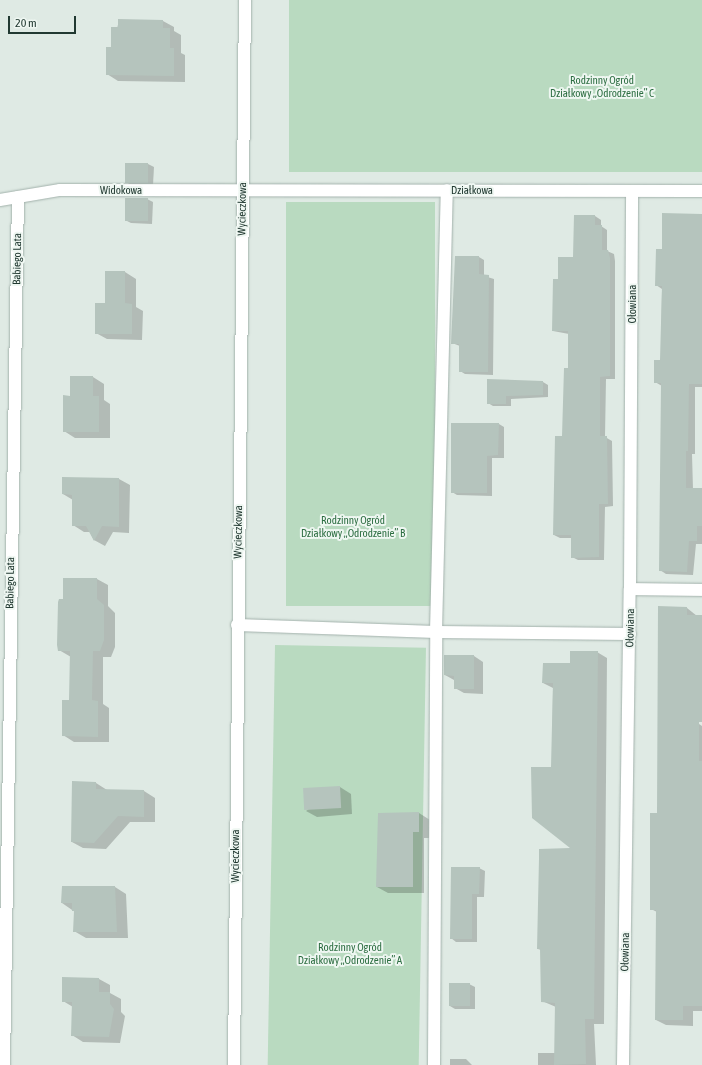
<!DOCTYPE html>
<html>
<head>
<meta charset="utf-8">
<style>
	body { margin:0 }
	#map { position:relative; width:702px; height:1065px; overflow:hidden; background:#dfeae4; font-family:"Asap Condensed",sans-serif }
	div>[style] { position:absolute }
	.green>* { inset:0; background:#b9dac0; transform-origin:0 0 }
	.shadow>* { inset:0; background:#0003 }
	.building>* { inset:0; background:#b5c4bd; transform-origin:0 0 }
	.roads { filter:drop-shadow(0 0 1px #a2b1ab) drop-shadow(0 0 1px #a2b1ab) }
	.lane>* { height:12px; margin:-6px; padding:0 6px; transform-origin:6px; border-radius:6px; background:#fff }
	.street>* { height:12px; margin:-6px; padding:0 6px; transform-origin:6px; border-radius:6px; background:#fff }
	.secondary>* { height:12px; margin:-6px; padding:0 6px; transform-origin:6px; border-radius:6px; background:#fff }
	span { translate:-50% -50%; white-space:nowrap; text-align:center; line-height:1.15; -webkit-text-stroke:4px #eff7f2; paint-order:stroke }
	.park-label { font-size:11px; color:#2d6e42 }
	.street-label { font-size:11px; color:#213931 }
	.scale { position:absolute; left:8px; top:16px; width:68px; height:18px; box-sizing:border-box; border:2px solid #213931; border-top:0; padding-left:5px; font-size:12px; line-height:14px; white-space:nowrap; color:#213931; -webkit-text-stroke:3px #eff7f2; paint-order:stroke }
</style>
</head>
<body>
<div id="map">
	<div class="green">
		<i style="left:289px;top:0;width:413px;height:172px"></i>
		<i style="left:286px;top:202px;width:149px;height:404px"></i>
		<i style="left:275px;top:645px;width:151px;height:420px;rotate:1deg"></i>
	</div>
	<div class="shadow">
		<i style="clip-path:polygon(119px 20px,163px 21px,174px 27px,174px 31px,181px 35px,181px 53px,185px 55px,185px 82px,118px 81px,107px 74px)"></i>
		<i style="clip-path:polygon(126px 164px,148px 164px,154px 167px,153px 185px,131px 185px,126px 182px)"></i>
		<i style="clip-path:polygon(147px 199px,153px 202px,152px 224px,131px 223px,125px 220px)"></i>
		<i style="clip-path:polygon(702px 215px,702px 387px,695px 387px,695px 454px,692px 454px,693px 489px,702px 489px,702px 544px,696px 544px,693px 575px,666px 574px,660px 570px,662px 386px,655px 382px,661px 361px,662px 289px,656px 285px,663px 250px)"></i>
		<i style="clip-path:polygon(575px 216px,595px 216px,601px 220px,601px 226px,607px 230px,607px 251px,614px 254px,615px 261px,615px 379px,606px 379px,605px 437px,612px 441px,613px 506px,605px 507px,604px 560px,578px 560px,572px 557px,572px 538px,560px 538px,554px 535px,569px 369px,569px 334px,553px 331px,559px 280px,574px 258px)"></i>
		<i style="clip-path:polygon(479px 257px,484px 260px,484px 276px,494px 279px,493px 375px,465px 374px,460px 371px,460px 346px,452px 343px)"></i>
		<i style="clip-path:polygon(106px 272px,125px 272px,136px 279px,136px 307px,143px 311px,142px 340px,107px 339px,96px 333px,106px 304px)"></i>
		<i style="clip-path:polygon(93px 377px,104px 384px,104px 400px,110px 404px,110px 438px,75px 438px,64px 431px,71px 397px)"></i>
		<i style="clip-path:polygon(488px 380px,543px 382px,548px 385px,548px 397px,511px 399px,511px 406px,493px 406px,488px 403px)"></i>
		<i style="clip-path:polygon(499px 424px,504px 427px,504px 458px,492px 458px,492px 496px,457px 495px,452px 492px)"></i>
		<i style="clip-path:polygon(119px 479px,130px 485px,129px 533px,113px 532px,105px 546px,94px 540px,90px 532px,84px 532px,73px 525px,73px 500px,63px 494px)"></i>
		<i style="clip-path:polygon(97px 579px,108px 585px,108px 606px,115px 613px,115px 647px,111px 657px,103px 657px,103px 704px,109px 708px,109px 742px,74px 742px,63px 735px,70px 701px,71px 657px,59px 650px,64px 600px)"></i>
		<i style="clip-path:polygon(687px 608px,697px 616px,702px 616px,702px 697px,695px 698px,699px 724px,702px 726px,702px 1011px,693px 1011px,693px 1026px,666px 1025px,656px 1020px,657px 912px,651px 909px,658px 814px)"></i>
		<i style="clip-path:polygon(597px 652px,607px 658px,604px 1024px,594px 1024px,596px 1065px,538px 1065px,538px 1053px,555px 1053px,556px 1007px,542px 1001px,541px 950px,538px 949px,572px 849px,552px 768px,553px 688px,543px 683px,571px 664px)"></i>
		<i style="clip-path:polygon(445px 656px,474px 656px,483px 662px,483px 694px,464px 693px,455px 688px,454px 680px,445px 675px)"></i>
		<i style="clip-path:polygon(96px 783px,107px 790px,144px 791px,155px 798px,155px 822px,130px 822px,106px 849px,83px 848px,72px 842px)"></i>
		<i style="clip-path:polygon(340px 787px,351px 794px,352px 814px,317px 817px,306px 811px)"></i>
		<i style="clip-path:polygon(419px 813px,430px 820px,430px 838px,424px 838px,424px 893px,388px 893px,377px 887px)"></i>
		<i style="clip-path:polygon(479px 868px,485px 871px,484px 897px,477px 897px,477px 942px,456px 942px,451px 938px)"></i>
		<i style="clip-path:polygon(115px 887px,126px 894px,128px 938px,86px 938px,74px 931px,75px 912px,62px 903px)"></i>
		<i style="clip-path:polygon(99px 979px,110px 985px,110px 993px,121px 999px,121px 1012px,125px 1016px,120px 1043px,83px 1042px,72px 1035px,73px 1007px,63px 1001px)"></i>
		<i style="clip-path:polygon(469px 984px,475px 987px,475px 1009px,455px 1009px,450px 1006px)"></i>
		<i style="clip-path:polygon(450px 1059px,466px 1059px,472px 1065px,450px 1065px)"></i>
	</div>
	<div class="building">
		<i style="clip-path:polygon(118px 19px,163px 20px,163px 28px,170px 28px,170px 48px,174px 48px,174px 76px,106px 75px,106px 47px,111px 47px,111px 27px,118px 27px)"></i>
		<i style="left:125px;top:163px;width:23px;height:20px"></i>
		<i style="left:125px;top:198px;width:23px;height:23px"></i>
		<i style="clip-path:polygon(662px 213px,702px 214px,702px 384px,689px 384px,688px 451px,686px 451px,686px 488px,702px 488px,702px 526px,697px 526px,697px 541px,689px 541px,687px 572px,659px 571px,661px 383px,654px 383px,654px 360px,660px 360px,662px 286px,655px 286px,656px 249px,662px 249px)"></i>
		<i style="clip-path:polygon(574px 215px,595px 215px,595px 225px,602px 225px,602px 250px,608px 250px,610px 258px,610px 376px,600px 377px,600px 436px,607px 436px,608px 504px,599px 504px,599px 557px,571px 558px,571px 535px,553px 535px,555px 436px,562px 436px,564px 368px,568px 368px,568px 331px,552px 331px,553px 279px,558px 279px,558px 257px,573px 257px)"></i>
		<i style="clip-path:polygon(455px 256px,479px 256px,479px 274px,489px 275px,488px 372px,459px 372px,459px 344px,451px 344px)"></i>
		<i style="clip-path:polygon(105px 271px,125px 271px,125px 303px,132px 304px,132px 334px,95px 334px,95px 303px,105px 303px)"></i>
		<i style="clip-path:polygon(70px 376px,93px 376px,93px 396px,99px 396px,99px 432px,63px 432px,63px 395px,70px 396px)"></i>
		<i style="clip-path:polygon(487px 379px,543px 381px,543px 395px,506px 396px,506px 404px,487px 404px)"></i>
		<i style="clip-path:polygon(451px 423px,499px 423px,498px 455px,487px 456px,487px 493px,451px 493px)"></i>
		<i style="clip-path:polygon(62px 477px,119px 478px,119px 527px,102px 526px,94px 541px,86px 526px,72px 526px,72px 495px,62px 494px)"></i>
		<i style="clip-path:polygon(63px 578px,97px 578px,97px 599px,104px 605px,104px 640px,100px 651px,93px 651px,92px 700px,98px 701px,98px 737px,62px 736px,62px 700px,69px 700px,70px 651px,58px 651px,57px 645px,58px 602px,59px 599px,63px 599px)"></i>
		<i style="clip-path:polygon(658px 606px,687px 607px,687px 615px,702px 615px,702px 722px,699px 722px,699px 761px,702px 761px,702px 1006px,683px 1006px,683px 1020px,655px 1020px,656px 910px,650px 910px,650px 813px,657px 813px)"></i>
		<i style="clip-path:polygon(570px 651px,598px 651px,594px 1019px,585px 1019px,586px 1064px,554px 1065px,555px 1003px,541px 1002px,540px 949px,537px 949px,539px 858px,539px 849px,570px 848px,532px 818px,531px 767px,551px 767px,553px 683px,542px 683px,543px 663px,570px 663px)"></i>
		<i style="clip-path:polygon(444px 655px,474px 655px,474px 689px,454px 689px,454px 676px,444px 675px)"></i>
		<i style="clip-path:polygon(72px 781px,96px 782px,96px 789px,144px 790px,144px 817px,118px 816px,94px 843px,71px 842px)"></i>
		<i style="left:340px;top:786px;width:22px;height:37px;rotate:87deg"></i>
		<i style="clip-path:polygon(419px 812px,419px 832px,413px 832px,413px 887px,376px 887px,378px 813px)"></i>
		<i style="clip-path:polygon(451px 867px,480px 867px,479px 894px,472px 894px,472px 939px,450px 939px)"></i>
		<i style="clip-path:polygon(62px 886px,115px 886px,117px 932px,73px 932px,74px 911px,72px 911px,72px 903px,61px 903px)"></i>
		<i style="clip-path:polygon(62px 977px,99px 978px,99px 992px,110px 992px,110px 1004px,114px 1009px,109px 1037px,71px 1036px,72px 1002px,62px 1002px)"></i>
		<i style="left:449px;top:983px;width:21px;height:23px"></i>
	</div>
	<div class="roads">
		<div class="lane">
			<i style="left:630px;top:589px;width:72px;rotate:0.8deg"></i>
			<i style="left:237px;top:625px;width:199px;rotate:2deg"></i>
			<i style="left:436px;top:632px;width:194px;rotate:0.6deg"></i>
			<i style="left:434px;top:1065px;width:433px;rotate:-89.7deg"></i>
			<i style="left:436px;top:632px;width:442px;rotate:-88.6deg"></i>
		</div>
		<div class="street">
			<i style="left:0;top:200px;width:61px;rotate:-9.5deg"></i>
			<i style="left:60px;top:190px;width:642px;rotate:0.09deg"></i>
			<i style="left:4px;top:1065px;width:868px;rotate:-89.08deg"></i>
			<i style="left:623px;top:1065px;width:476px;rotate:-89.2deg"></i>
			<i style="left:630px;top:589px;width:398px;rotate:-89.7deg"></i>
		</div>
		<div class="secondary">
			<i style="left:234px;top:1065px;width:1065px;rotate:-89.41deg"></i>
		</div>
	</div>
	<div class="park-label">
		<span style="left:602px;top:87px">Rodzinny Ogród<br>Działkowy „Odrodzenie” C</span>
		<span style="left:353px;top:527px">Rodzinny Ogród<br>Działkowy „Odrodzenie” B</span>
		<span style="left:350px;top:954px">Rodzinny Ogród<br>Działkowy „Odrodzenie” A</span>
	</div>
	<div class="street-label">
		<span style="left:121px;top:190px">Widokowa</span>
		<span style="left:472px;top:190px">Działkowa</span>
		<span style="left:242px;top:209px;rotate:-89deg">Wycieczkowa</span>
		<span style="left:17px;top:259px;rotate:-89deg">Babiego Lata</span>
		<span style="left:632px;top:304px;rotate:-90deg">Ołowiana</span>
		<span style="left:238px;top:532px;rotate:-89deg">Wycieczkowa</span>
		<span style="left:10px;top:583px;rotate:-89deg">Babiego Lata</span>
		<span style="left:630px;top:628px;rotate:-89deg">Ołowiana</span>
		<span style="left:235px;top:856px;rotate:-90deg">Wycieczkowa</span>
		<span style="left:625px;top:952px;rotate:-89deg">Ołowiana</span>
	</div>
	<div class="scale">20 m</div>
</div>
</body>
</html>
